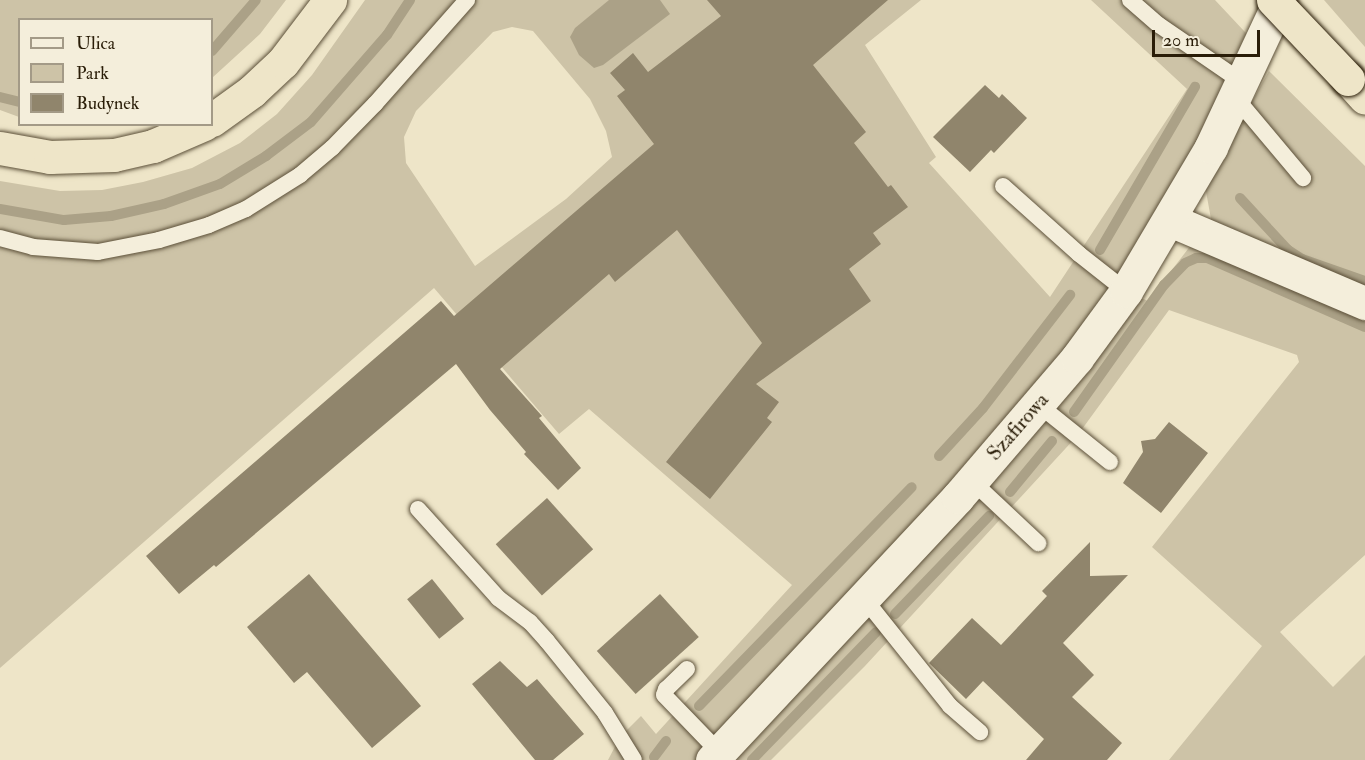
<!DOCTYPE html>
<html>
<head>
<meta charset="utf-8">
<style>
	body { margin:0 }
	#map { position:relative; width:1365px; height:760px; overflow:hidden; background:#eee5c8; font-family:"IM FELL Double Pica",serif }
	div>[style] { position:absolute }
	.green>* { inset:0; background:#cdc3a7 }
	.water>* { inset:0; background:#aba187 }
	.stream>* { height:10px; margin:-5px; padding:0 5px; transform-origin:5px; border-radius:5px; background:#aba187 }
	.building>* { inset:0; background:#90856c; transform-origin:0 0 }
	.roads { filter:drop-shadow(0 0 2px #5b4f38) drop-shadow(0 0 2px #5b4f38) }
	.lane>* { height:16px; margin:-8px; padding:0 8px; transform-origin:8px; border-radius:8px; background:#f4eedb }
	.street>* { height:33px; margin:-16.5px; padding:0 16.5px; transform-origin:16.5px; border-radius:16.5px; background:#f4eedb }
	.secondary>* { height:33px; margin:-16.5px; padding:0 16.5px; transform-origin:16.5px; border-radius:16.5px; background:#f4eedb }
	.highway>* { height:33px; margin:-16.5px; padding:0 16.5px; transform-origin:16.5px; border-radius:16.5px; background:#eee5c8 }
	.bridges { filter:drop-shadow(0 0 2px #2a1d08) drop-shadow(0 0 2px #2a1d08) }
	.highway-bridge>* { height:33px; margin:-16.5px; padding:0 16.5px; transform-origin:16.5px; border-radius:16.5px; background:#eee5c8 }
	span { translate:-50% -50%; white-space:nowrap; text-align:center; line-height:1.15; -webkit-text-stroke:5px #f4eedb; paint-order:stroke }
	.street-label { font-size:21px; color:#2a1d08 }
	.legend { position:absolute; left:18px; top:18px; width:195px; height:108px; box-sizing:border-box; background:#f4eedb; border:2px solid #a39a87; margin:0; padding:8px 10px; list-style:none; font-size:18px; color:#2a1d08 }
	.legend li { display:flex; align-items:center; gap:12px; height:30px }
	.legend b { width:30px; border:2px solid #a39a87 }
	.scale { position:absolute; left:1152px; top:30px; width:108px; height:27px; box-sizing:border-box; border:3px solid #2a1d08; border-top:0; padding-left:8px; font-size:18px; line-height:21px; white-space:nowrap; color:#2a1d08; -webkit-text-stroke:4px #f4eedb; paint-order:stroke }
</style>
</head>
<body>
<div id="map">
	<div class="green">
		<i style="clip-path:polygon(0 0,286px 0,260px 34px,212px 78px,212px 20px,20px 20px,19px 117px,0 110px)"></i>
		<i style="clip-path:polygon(evenodd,365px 0,921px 0,865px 45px,936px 157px,929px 163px,1050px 297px,1187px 89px,1091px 0,1215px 0,1259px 47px,1126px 291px,1148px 301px,1211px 219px,1205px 186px,1269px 71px,1365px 166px,1365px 555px,1280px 632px,1333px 687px,1365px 655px,1365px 760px,1169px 760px,1262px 646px,1152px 547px,1299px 362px,1297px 355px,1169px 310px,1077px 436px,865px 666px,771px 760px,608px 760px,620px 737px,641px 716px,656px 734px,792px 585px,589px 409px,559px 434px,434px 288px,0 668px,0 181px,60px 191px,102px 190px,143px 182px,192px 168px,240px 143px,277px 114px,312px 75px,365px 0,512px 27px,533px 31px,590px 99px,606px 131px,612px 157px,566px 199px,475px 266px,406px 163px,404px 137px,416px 111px,493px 32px,512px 27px)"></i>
		<i style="clip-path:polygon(1324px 0,1365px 0,1365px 47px)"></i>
	</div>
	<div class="water">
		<i style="clip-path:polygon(609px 0,660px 0,670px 14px,603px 65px,594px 68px,579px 55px,570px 37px,575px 28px)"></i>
	</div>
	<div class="stream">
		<i style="left:212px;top:51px;width:67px;rotate:-49.2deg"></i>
		<i style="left:0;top:97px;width:21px;rotate:14deg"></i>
		<i style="left:1240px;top:198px;width:71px;rotate:47.3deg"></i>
		<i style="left:1288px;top:250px;width:17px;rotate:33deg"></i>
		<i style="left:1302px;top:259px;width:67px;rotate:19.2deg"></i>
		<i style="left:0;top:209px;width:65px;rotate:9.8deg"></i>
		<i style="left:64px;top:220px;width:47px;rotate:-4.9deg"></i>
		<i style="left:111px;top:216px;width:54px;rotate:-12.8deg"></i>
		<i style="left:164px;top:204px;width:59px;rotate:-19.7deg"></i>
		<i style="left:220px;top:184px;width:54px;rotate:-31.3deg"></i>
		<i style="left:266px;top:156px;width:56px;rotate:-37.1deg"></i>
		<i style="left:311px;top:122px;width:116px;rotate:-48.9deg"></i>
		<i style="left:387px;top:35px;width:42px;rotate:-56.7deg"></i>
		<i style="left:1100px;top:250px;width:189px;rotate:-59.8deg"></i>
		<i style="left:1074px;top:412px;width:156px;rotate:-54.7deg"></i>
		<i style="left:1164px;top:285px;width:30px;rotate:-46deg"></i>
		<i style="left:1185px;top:263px;width:12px;rotate:-24deg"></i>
		<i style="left:1196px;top:258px;width:11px"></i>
		<i style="left:1207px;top:258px;width:172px;rotate:23.6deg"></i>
		<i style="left:939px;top:456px;width:65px;rotate:-47.5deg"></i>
		<i style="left:983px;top:408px;width:143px;rotate:-52.4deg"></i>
		<i style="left:1010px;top:492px;width:66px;rotate:-50.5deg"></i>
		<i style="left:895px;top:614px;width:136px;rotate:-46.2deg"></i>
		<i style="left:699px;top:706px;width:305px;rotate:-45.8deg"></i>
		<i style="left:654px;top:757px;width:20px;rotate:-53deg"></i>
		<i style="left:752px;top:760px;width:178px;rotate:-45.9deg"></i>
	</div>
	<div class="building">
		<i style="clip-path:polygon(707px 0,888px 0,813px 65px,866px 132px,854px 143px,888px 187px,891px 185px,908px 207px,873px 233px,881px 244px,849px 269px,871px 301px,756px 384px,779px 402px,767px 418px,772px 422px,710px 499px,666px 462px,762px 343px,677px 230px,615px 282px,609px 274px,500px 369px,542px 416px,539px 418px,581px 468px,558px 490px,524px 454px,526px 452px,490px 410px,456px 364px,216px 567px,214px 565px,179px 594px,146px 556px,441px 301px,454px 316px,654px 144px,617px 96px,625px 90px,610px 73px,633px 53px,648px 72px,721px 16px)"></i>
		<i style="clip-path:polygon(985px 85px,999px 98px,1002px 94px,1027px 118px,994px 153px,991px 150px,970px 172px,933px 137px)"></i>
		<i style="clip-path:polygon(1169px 422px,1208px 453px,1161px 513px,1123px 483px,1143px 452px,1141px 441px,1155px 439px)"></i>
		<i style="left:547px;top:498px;width:69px;height:69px;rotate:48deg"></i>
		<i style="clip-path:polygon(1090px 542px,1090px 576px,1128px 575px,1063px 643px,1094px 675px,1072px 697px,1122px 743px,1107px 760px,1026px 760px,1044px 739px,983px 681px,966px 699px,929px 663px,972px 618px,1001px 645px,1047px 596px,1042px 591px)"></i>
		<i style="clip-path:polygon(309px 574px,421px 706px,372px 748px,307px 672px,294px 683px,247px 627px)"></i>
		<i style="left:432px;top:579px;width:51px;height:32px;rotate:51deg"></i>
		<i style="left:660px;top:594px;width:58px;height:85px;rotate:48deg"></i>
		<i style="clip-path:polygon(500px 661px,527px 687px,537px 679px,584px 734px,553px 760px,535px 760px,472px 684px)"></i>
	</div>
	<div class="roads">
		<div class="lane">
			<i style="left:1130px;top:0;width:38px;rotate:41deg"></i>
			<i style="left:1159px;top:25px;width:101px;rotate:34.5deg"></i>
			<i style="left:1235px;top:97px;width:106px;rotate:50deg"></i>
			<i style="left:1003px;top:186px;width:102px;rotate:41.8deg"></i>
			<i style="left:1079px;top:254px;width:60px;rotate:38.2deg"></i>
			<i style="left:0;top:238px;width:34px;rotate:15deg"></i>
			<i style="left:33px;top:247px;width:65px;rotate:4.4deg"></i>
			<i style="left:98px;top:252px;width:62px;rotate:-11.1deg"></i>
			<i style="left:159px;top:240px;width:52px;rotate:-16.7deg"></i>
			<i style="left:209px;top:225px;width:40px;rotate:-23.4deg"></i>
			<i style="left:246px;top:209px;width:64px;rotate:-32.2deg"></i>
			<i style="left:300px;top:175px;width:42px;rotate:-40.2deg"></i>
			<i style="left:332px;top:148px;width:62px;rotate:-45.7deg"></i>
			<i style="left:375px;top:104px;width:139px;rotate:-48.5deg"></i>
			<i style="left:1039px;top:405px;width:91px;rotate:38.8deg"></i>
			<i style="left:972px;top:481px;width:91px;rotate:43.2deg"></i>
			<i style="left:418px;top:509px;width:120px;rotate:48deg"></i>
			<i style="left:498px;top:598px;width:40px;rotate:37deg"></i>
			<i style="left:530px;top:622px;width:25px;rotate:48deg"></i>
			<i style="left:547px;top:641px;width:92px;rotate:51.1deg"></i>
			<i style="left:605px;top:713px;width:55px;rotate:58.3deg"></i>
			<i style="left:863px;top:597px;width:139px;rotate:51.4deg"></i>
			<i style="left:950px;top:706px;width:40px;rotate:41deg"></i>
			<i style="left:687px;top:669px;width:29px;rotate:136deg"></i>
			<i style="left:666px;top:689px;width:6px;rotate:108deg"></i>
			<i style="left:664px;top:695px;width:79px;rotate:46deg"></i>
		</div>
		<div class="street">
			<i style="left:1170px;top:220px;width:212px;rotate:23.1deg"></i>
		</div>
		<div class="secondary">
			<i style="left:712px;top:760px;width:360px;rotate:-46.9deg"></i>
			<i style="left:958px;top:497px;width:183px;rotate:-49.4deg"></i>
			<i style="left:1077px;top:358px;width:83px;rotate:-53.8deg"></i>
			<i style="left:1126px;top:291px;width:167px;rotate:-59.4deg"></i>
			<i style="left:1211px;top:147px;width:162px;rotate:-64.9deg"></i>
		</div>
		<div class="highway">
			<i style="left:1348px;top:79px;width:25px;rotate:48deg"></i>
			<i style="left:212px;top:120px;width:49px;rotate:-35.9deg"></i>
			<i style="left:252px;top:91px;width:42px;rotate:-43.1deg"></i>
			<i style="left:283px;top:62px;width:78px;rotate:-52.8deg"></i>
			<i style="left:0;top:148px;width:51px;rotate:10.2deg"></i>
			<i style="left:50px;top:157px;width:64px;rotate:-1.8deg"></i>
			<i style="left:114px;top:155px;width:40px;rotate:-13deg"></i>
			<i style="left:153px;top:146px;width:56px;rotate:-23.3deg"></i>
		</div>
	</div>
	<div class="bridges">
		<div class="highway-bridge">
			<i style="left:1273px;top:0;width:109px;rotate:46.5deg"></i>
		</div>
	</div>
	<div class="street-label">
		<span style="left:1018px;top:427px;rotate:-49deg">Szafirowa</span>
	</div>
	<ul class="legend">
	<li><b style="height:8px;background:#f4eedb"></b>Ulica</li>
	<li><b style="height:16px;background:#cdc3a7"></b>Park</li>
	<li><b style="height:16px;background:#90856c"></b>Budynek</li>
	</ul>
	<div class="scale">20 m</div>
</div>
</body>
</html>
